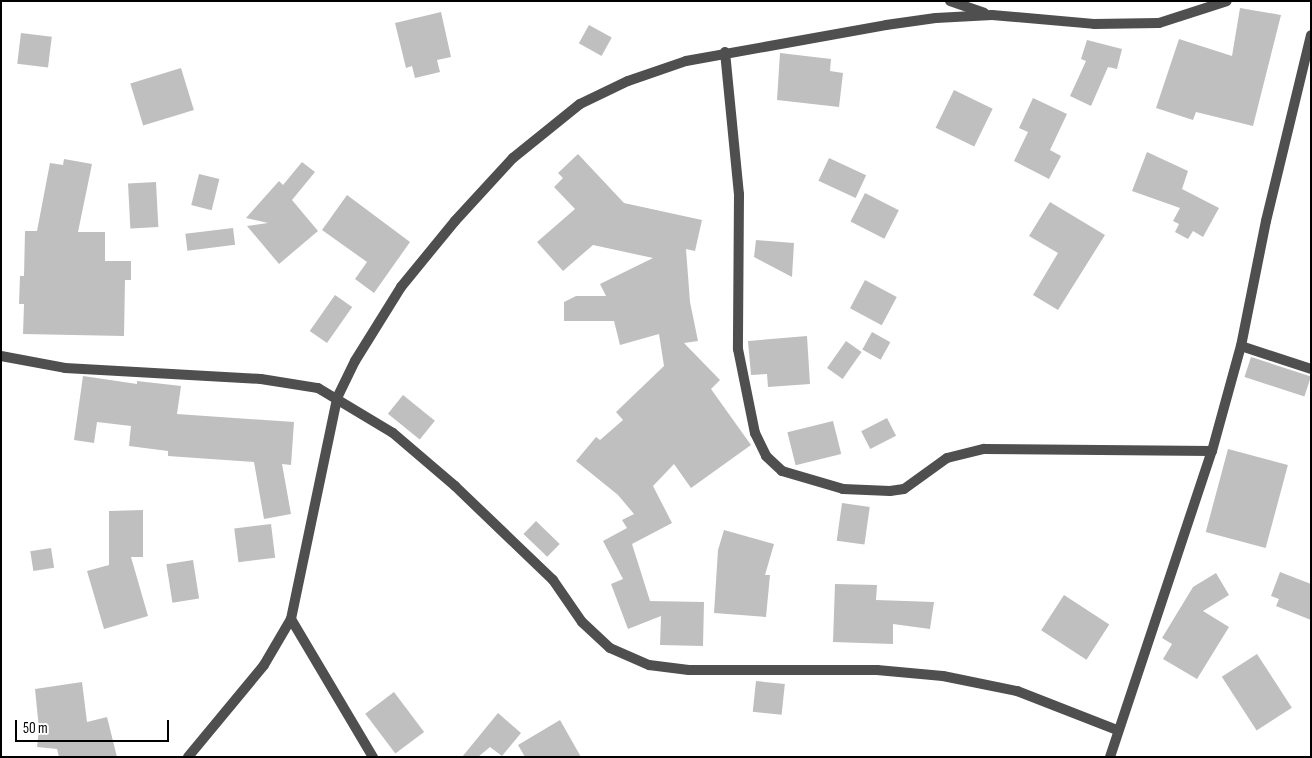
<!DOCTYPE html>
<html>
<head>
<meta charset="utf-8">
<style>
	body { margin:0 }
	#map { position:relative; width:1312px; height:758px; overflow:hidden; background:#fff; font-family:"Sofia Sans Condensed",sans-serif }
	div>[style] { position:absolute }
	.building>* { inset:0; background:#bfbfbf; transform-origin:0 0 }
	.minor>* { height:10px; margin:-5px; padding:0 5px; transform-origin:5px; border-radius:5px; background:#4f4f4f }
	.tertiary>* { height:10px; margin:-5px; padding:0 5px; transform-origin:5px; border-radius:5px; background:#4f4f4f }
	span { translate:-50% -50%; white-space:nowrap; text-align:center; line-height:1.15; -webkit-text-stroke:4px #fff; paint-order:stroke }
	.frame { position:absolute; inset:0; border:2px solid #000; pointer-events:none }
	.scale { position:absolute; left:15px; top:720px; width:154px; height:22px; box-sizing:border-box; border:2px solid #000; border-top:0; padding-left:6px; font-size:15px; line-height:18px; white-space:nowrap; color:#000; -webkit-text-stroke:4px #fff; paint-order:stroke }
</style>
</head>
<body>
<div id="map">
	<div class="building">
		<i style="clip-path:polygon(1240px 8px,1281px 15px,1253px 126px,1196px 112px,1193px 120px,1156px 108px,1179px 39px,1232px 56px)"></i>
		<i style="clip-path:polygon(441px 12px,451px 57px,437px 60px,440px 72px,415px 78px,412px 66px,406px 68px,395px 23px)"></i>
		<i style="left:589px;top:25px;width:26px;height:21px;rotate:29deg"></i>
		<i style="left:21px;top:33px;width:31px;height:31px;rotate:7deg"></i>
		<i style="clip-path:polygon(1087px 40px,1122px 49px,1117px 69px,1108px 67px,1091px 106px,1070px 96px,1086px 61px,1081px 59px)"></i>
		<i style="clip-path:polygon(780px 53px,831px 59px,830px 71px,843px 73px,839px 107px,777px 100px)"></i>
		<i style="left:181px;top:68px;width:44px;height:53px;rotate:73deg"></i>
		<i style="left:954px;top:90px;width:43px;height:42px;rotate:26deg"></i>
		<i style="clip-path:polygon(1033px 98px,1067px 114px,1050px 150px,1061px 156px,1049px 179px,1014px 161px,1028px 132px,1019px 128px)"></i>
		<i style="clip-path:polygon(1147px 152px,1188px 171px,1182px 189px,1219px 208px,1203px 237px,1193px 231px,1188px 239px,1175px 232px,1179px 224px,1173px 221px,1180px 208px,1132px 191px)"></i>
		<i style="clip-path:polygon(578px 154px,624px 203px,702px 220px,695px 251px,686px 249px,690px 302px,698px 341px,684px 343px,720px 380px,711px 389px,751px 445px,691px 488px,674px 464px,653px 486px,672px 523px,632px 544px,650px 601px,704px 602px,703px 646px,660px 645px,661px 616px,628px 629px,611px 584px,623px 579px,603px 541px,627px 528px,622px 520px,634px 514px,618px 495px,576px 461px,596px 437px,600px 440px,623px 420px,616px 412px,664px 366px,659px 334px,620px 345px,614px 321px,564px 321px,564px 302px,576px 296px,606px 296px,600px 284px,653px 258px,593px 245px,563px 271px,537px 242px,575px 209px,554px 187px,563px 178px,558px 173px)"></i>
		<i style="left:829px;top:158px;width:41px;height:25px;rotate:25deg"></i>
		<i style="clip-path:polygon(64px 159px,92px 164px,78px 232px,105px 232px,105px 261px,131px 261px,131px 280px,125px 280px,124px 336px,23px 334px,24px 304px,19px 304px,20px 276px,24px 276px,25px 231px,37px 231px,50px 163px,63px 165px)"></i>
		<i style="clip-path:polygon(302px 162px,315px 172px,292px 200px,318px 231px,279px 264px,247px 226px,268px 223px,246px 218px,279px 181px,283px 185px)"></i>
		<i style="left:199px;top:174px;width:21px;height:32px;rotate:14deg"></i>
		<i style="left:156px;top:182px;width:45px;height:28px;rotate:87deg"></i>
		<i style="left:865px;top:193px;width:38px;height:32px;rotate:27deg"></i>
		<i style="clip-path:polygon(347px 195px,410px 242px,374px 293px,355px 279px,367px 262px,322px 230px)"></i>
		<i style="clip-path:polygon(1050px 202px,1105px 235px,1058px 310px,1033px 295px,1058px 253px,1029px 236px)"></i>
		<i style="left:233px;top:228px;width:17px;height:48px;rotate:83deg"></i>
		<i style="clip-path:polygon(756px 240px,794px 243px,792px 277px,754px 257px)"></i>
		<i style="left:865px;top:280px;width:36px;height:32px;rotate:28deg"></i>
		<i style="left:335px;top:295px;width:21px;height:44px;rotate:35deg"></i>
		<i style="left:872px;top:332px;width:21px;height:20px;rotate:29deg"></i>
		<i style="clip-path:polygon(807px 336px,810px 384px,768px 387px,767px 374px,751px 375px,748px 341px)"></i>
		<i style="left:846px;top:341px;width:19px;height:33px;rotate:35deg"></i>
		<i style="left:1251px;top:357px;width:63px;height:21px;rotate:18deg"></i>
		<i style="clip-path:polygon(83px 376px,137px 384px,137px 381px,181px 386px,177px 414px,294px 422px,291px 465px,282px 464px,291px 514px,264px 519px,254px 462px,168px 456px,168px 451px,129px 446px,131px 426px,97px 422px,94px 443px,74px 440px)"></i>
		<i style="left:403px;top:395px;width:41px;height:24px;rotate:39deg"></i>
		<i style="left:887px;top:418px;width:20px;height:29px;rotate:63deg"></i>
		<i style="left:833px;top:421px;width:34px;height:47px;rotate:76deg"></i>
		<i style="left:1228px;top:449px;width:62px;height:86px;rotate:15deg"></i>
		<i style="left:842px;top:503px;width:28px;height:38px;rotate:8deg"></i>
		<i style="clip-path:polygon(143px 510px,143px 557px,131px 557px,148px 616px,104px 629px,87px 571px,109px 565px,109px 511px)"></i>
		<i style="left:536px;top:521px;width:33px;height:18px;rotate:44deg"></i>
		<i style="left:271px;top:524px;width:34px;height:37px;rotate:83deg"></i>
		<i style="clip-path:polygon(724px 530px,774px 544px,765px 575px,770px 575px,766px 617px,714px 613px,718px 550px)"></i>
		<i style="left:51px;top:548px;width:20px;height:21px;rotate:81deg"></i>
		<i style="left:193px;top:560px;width:39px;height:27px;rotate:81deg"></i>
		<i style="clip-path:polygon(1280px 572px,1311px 584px,1311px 620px,1276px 606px,1279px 599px,1271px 596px)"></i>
		<i style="clip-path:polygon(1216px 573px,1229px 595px,1203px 611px,1229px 627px,1197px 679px,1163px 659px,1172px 644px,1162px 638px,1193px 587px)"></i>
		<i style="clip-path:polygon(835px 584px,877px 585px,876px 600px,934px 602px,930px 629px,893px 624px,893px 644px,833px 642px)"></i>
		<i style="left:1064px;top:595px;width:54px;height:42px;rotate:33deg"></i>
		<i style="left:1257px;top:654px;width:64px;height:42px;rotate:57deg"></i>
		<i style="left:756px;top:681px;width:29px;height:31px;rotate:6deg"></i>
		<i style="clip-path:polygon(82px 682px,87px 722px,107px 717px,117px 757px,59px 757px,57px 749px,37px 747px,39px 729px,35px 689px)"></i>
		<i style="left:394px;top:692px;width:50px;height:36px;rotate:53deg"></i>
		<i style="clip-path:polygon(498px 713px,521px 733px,502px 756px,490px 747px,478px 757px,462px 757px)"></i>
		<i style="clip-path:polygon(560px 720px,581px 757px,525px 757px,518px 745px)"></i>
	</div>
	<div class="minor">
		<i style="left:725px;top:52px;width:143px;rotate:84.4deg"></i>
		<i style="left:739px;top:194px;width:155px;rotate:90.4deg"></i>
		<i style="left:738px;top:349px;width:86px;rotate:78.6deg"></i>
		<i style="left:755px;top:433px;width:25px;rotate:64deg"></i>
		<i style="left:766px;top:456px;width:22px;rotate:43deg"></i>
		<i style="left:782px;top:471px;width:64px;rotate:16.4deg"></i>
		<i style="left:843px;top:489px;width:47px;rotate:2.4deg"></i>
		<i style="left:890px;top:491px;width:14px;rotate:-8deg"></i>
		<i style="left:904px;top:489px;width:53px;rotate:-35.8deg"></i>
		<i style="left:947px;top:458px;width:38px;rotate:-14deg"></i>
		<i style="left:984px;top:449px;width:228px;rotate:0.5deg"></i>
		<i style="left:1241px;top:346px;width:74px;rotate:18.2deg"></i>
		<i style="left:1px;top:356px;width:65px;rotate:10.6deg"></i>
		<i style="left:65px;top:368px;width:196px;rotate:3.2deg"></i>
		<i style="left:261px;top:379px;width:58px;rotate:9deg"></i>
		<i style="left:318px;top:388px;width:87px;rotate:31deg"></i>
		<i style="left:393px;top:433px;width:82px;rotate:40.5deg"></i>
		<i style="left:455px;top:486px;width:136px;rotate:43.8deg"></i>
		<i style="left:553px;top:580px;width:51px;rotate:55.4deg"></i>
		<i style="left:582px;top:622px;width:38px;rotate:43deg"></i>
		<i style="left:610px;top:648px;width:43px;rotate:23.6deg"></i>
		<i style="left:649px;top:665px;width:40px;rotate:7.1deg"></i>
		<i style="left:689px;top:670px;width:188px"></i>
		<i style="left:877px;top:670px;width:66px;rotate:5.2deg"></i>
		<i style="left:943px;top:676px;width:76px;rotate:11.5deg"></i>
		<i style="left:1017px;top:691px;width:107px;rotate:21.3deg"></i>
		<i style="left:291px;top:619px;width:161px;rotate:59.3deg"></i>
	</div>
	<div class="tertiary">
		<i style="left:950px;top:1px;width:36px;rotate:19deg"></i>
		<i style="left:188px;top:757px;width:119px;rotate:-50.4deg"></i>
		<i style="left:264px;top:665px;width:53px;rotate:-59.6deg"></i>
		<i style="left:291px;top:619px;width:226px;rotate:-78.2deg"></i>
		<i style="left:337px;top:398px;width:41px;rotate:-64.1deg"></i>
		<i style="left:355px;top:361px;width:87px;rotate:-58.1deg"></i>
		<i style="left:401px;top:287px;width:85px;rotate:-50.7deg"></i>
		<i style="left:455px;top:221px;width:86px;rotate:-47.4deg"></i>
		<i style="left:513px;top:158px;width:86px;rotate:-38.9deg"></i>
		<i style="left:580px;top:104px;width:53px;rotate:-25.6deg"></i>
		<i style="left:628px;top:81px;width:61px;rotate:-19deg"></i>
		<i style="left:686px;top:61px;width:203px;rotate:-10.2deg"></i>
		<i style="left:886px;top:25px;width:50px;rotate:-8deg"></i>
		<i style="left:936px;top:18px;width:56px;rotate:-3.1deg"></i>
		<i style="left:992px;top:15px;width:102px;rotate:5deg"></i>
		<i style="left:1094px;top:24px;width:65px;rotate:-0.9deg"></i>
		<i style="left:1159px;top:23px;width:71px;rotate:-17.9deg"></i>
		<i style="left:1110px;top:757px;width:323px;rotate:-71.6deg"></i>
		<i style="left:1212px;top:451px;width:109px;rotate:-74.6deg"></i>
		<i style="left:1241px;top:346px;width:127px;rotate:-78.7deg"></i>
		<i style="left:1266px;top:221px;width:191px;rotate:-76.4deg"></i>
	</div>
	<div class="frame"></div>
	<div class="scale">50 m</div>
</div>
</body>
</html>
